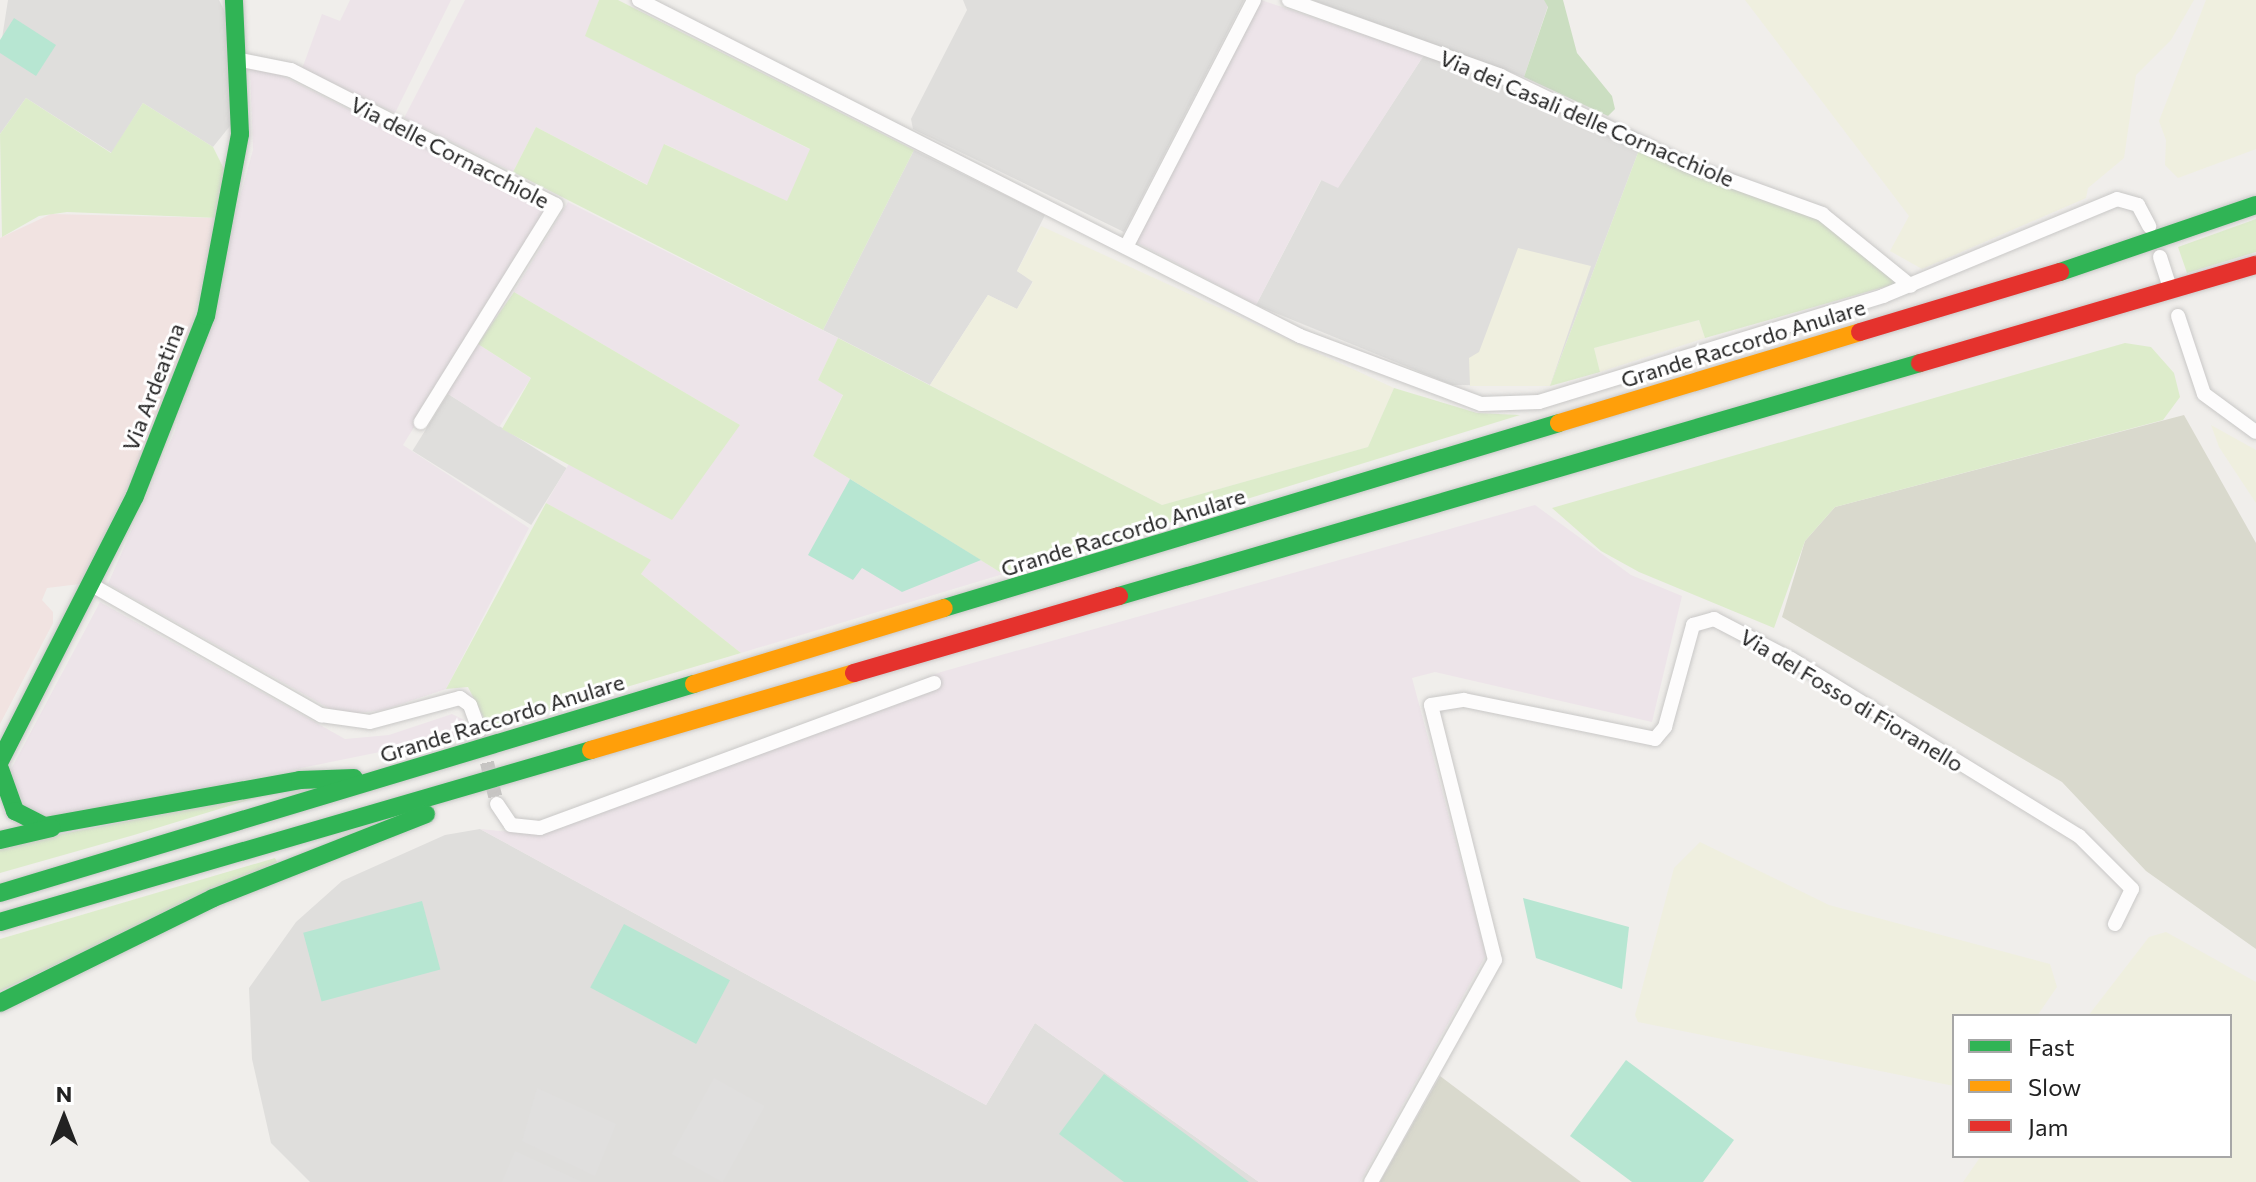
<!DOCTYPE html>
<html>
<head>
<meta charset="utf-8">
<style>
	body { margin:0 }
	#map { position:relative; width:2256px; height:1182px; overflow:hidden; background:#f0eeeb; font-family:Commissioner,sans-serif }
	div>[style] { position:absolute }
	.residential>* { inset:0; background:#dfdedc; transform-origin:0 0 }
	.commercial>* { inset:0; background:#f1e3e1 }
	.industrial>* { inset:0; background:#ede4e9; transform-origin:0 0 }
	.construction>* { inset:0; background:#d9d9cd }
	.farmland>* { inset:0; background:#efefdf }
	.grass>* { inset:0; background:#ddeccb }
	.forest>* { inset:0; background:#cbdec1 }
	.pitch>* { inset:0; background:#b7e6d2; transform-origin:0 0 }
	.parking>* { inset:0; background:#e0dfde; transform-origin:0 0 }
	.street-tunnel>* { height:14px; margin-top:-7px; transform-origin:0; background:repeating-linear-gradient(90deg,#c7c5c3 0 14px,transparent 0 21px) }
	.roads { filter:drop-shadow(0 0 2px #c9c8c7) drop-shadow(0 0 2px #c9c8c7) }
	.street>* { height:14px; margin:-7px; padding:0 7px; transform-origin:7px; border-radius:7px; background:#fdfcfc }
	.fast>* { height:18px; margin:-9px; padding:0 9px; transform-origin:9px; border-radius:9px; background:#30b455 }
	.slow>* { height:18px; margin:-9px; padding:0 9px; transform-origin:9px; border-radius:9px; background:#ff9f0a }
	.jam>* { height:18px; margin:-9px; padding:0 9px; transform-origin:9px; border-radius:9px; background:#e5322d }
	span { translate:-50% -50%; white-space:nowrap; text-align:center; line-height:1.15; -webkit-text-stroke:6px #fff; paint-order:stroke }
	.street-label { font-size:22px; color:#222 }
	.legend { position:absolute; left:1952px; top:1014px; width:280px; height:144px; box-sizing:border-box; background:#fff; border:2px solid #a7a7a7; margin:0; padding:10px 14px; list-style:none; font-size:24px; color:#222 }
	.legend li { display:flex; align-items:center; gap:16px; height:40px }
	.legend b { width:40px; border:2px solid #a7a7a7 }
	.north { position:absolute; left:24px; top:1078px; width:80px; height:80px; -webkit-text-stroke:6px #fff; paint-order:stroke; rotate:0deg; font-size:22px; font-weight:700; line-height:32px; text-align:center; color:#222 }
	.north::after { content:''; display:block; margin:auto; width:28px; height:36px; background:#222; clip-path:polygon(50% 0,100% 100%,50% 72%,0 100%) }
</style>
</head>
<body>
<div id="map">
	<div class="residential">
		<i style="clip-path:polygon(8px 0,219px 0,227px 16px,234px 121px,213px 147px,143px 103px,112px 153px,26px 98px,0 134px,0 51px)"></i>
		<i style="clip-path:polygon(963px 0,1244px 0,1124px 232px,913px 129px,911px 119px,967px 10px)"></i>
		<i style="clip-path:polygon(1312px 0,1550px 0,1524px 77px)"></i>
		<i style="clip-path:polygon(1424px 55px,1477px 74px,1639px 150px,1550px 386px,1452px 385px,1256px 305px,1322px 179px,1338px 187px)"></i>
		<i style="clip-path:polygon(914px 150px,1045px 215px,1017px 271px,1033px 281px,1017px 309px,988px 295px,930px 385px,823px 330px)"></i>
		<i style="left:448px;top:394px;width:140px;height:67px;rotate:32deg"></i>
		<i style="clip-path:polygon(480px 829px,986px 1105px,1035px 1023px,1259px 1182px,310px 1182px,271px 1143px,252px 1059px,249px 988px,296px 922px,342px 881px,445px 835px)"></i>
	</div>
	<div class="commercial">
		<i style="clip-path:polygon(51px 214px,219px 218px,189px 338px,134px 477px,80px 584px,47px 588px,42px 600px,53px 612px,53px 623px,0 724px,0 238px)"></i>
	</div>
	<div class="industrial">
		<i style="clip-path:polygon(350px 0,451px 0,395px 113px,302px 69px,322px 14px,340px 21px)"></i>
		<i style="clip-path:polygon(465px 0,599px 0,586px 36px,811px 150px,787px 202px,665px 144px,648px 185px,536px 127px,513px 172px,404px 118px)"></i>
		<i style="clip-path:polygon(1261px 0,1424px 55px,1338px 188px,1321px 180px,1256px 305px,1136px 242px)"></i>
		<i style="clip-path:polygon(265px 67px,548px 210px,403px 445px,529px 528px,446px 689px,383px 710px,341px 715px,108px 584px,175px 431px,253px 150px,250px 69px)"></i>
		<i style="clip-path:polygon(568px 202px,838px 338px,818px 380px,843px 394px,813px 456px,1003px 574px,741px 653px,641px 574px,650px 560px,546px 503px,570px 462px,740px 425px,514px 292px)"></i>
		<i style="left:478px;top:344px;width:63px;height:58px;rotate:33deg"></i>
		<i style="clip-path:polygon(1535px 505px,1631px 575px,1682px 596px,1652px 722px,1435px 672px,1412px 678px,1486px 955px,1360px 1182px,1259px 1182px,1035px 1023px,986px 1105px,480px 829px,531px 834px,941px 672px)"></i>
		<i style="clip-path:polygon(100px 602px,345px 739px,389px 735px,452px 714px,464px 720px,468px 734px,61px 817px,28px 811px,9px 773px)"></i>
	</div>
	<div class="construction">
		<i style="clip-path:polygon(2184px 415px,2256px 543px,2256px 949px,2146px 871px,2062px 782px,1782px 617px,1805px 541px,1835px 507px)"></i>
		<i style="clip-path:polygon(1440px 1076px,1581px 1182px,1380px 1182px)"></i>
	</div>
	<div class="farmland">
		<i style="clip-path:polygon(1745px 0,2194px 0,2171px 40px,2136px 75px,2124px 158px,2088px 188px,2086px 198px,1922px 269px,1890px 251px,1909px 216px)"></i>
		<i style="clip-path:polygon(2206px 0,2256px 0,2256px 149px,2178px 178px,2165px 165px,2166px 140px,2159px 121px)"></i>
		<i style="clip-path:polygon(1041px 226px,1394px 388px,1368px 447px,1162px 505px,930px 385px,988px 295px,1017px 309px,1033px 282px,1017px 271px)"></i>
		<i style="clip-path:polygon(1518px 248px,1591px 266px,1550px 386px,1470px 386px,1469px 358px,1479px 352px)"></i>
		<i style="clip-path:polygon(1699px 320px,1705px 338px,1600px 372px,1594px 348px)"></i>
		<i style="clip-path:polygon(2211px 425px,2256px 450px,2256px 503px,2219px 447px)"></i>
		<i style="clip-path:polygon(1700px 842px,1829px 905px,2050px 964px,2057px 987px,2037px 1016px,1954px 1016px,1954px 1086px,1638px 1022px,1635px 1015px,1674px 868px)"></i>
		<i style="clip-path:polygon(2166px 932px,2256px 982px,2256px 1182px,1963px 1182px,1981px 1156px,2230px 1156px,2230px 1016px,2088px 1016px,2149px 937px)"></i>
	</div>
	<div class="grass">
		<i style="clip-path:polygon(599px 0,618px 0,914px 150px,823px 330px,513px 172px,536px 127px,647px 185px,664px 144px,787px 201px,810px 149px,585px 36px)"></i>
		<i style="clip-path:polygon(26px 98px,111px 153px,143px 103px,213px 147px,227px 175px,219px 218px,67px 212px,39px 216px,2px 237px,0 134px)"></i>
		<i style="clip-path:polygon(1639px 150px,1824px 220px,1898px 283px,1705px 338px,1699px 320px,1594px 348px,1600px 372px,1550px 386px)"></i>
		<i style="clip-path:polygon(2256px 219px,2256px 252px,2187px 273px,2178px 247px)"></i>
		<i style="clip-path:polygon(514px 292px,740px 425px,672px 520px,502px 429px,531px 378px,478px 344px)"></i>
		<i style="clip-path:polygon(838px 338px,1162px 505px,1368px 447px,1394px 388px,1477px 413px,1520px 415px,1003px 574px,813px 456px,843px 395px,818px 380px)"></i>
		<i style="clip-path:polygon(2125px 343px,2151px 347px,2174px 373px,2180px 397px,2163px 420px,1835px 507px,1805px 541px,1774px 628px,1639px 572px,1601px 551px,1552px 508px)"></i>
		<i style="clip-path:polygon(546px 503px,651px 560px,641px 574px,741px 653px,489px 728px,468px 687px,446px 689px)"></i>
		<i style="clip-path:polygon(268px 794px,134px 835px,0 873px,0 846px)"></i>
		<i style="clip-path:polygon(275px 858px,277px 862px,0 991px,0 939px)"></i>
	</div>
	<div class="forest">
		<i style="clip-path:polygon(1544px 0,1563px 0,1577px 53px,1612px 96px,1615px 109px,1608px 116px,1524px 77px,1548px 7px)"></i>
	</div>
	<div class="pitch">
		<i style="clip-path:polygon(14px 18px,56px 45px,36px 76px,0 53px,0 40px)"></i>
		<i style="clip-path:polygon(850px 479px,981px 560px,902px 592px,862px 568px,853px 580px,808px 555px)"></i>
		<i style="clip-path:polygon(1523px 898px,1629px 927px,1622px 989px,1536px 958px)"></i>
		<i style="left:422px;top:901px;width:71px;height:123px;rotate:75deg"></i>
		<i style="left:624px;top:924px;width:120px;height:72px;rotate:28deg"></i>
		<i style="clip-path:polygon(1626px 1060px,1734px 1140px,1703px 1182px,1632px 1182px,1570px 1136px)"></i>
		<i style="clip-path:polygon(1104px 1074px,1191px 1138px,1249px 1182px,1124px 1182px,1059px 1134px)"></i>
	</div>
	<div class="parking">
		<i style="left:714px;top:1078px;width:58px;height:87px;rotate:29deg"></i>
		<i style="clip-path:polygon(537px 1088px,616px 1124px,595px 1176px,522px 1141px)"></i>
		<i style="clip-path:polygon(515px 1151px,582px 1182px,502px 1182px)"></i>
	</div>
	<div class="street-tunnel">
		<i style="left:482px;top:742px;width:64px;rotate:76.4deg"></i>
	</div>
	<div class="roads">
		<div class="street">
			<i style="left:639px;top:0;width:741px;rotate:26.95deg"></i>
			<i style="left:1300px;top:336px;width:193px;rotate:20.6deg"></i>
			<i style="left:1481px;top:404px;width:58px;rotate:-2deg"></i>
			<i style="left:1539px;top:402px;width:360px;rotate:-17.1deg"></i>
			<i style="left:1883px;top:296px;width:253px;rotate:-22.5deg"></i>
			<i style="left:2117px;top:199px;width:22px;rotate:16deg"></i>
			<i style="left:2138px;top:205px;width:24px;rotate:62deg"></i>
			<i style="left:1289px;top:0;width:225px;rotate:19.7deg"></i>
			<i style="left:1501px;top:76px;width:206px;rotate:25.6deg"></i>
			<i style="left:1687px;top:165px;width:144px;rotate:19.9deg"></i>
			<i style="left:1822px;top:214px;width:114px;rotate:39deg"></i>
			<i style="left:241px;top:60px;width:51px;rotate:11.3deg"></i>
			<i style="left:291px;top:70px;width:297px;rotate:27deg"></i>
			<i style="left:556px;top:205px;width:256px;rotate:121.9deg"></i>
			<i style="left:1126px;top:247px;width:278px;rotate:-62.6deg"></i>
			<i style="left:2160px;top:257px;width:29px;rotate:72deg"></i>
			<i style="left:2178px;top:316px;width:82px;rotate:71.6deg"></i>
			<i style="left:2204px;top:394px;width:64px;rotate:36.2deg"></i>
			<i style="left:90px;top:584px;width:266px;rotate:29.6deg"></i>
			<i style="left:321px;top:715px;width:49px;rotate:8.1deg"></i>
			<i style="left:370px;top:722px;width:93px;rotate:-14.9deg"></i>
			<i style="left:460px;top:698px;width:12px;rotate:35deg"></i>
			<i style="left:470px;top:705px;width:27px;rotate:70deg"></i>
			<i style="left:497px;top:804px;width:25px;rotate:56deg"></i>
			<i style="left:511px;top:825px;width:29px;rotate:6deg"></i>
			<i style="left:540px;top:828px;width:420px;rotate:-20.2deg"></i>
			<i style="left:1371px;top:1182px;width:254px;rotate:-60.8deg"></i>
			<i style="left:1495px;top:960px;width:263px;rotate:-104.1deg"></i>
			<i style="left:1431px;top:705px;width:33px;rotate:-9deg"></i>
			<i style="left:1464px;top:700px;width:195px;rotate:11.5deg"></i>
			<i style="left:1655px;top:739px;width:16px;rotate:-50deg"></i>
			<i style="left:1665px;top:727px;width:106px;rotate:-74.6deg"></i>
			<i style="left:1693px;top:625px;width:22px;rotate:-16deg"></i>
			<i style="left:1714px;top:619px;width:87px;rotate:27.5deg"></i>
			<i style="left:1791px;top:659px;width:338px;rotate:31.6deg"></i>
			<i style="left:2079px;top:836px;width:75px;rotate:45deg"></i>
			<i style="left:2132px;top:889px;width:39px;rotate:116deg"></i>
		</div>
		<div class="fast">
			<i style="left:2060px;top:272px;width:207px;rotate:-18.9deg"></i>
			<i style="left:1119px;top:596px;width:834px;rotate:-16.22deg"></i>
			<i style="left:944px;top:608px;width:642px;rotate:-16.74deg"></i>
			<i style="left:0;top:761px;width:297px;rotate:-63deg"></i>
			<i style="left:135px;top:496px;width:193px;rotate:-68.5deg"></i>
			<i style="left:206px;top:316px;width:185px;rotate:-79.4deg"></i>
			<i style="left:240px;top:134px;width:134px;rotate:-92.6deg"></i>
			<i style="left:0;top:769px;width:45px;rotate:70.3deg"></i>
			<i style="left:15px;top:811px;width:34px;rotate:27deg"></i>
			<i style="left:45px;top:826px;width:259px;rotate:-10.2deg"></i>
			<i style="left:300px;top:780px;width:54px;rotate:-2.1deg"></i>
			<i style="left:0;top:840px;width:53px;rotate:-13deg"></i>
			<i style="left:0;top:893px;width:725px;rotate:-16.76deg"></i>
			<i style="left:0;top:922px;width:616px;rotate:-16.23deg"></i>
			<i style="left:0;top:1003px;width:237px;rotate:-26.2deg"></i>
			<i style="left:213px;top:898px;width:229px;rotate:-21.5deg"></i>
		</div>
		<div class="slow">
			<i style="left:1559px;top:423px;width:314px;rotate:-16.8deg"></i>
			<i style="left:694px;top:684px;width:261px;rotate:-16.9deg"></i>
			<i style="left:591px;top:750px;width:274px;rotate:-16.3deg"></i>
		</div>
		<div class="jam">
			<i style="left:1860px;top:332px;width:209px;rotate:-16.7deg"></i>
			<i style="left:1920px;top:363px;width:350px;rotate:-16.3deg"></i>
			<i style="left:854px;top:673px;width:276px;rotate:-16.2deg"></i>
		</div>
	</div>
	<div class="street-label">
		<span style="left:1587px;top:118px;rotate:23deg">Via dei Casali delle Cornacchiole</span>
		<span style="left:450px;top:152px;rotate:27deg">Via delle Cornacchiole</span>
		<span style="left:1743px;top:343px;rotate:-17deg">Grande Raccordo Anulare</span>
		<span style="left:153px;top:387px;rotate:-69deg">Via Ardeatina</span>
		<span style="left:1123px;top:532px;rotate:-17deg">Grande Raccordo Anulare</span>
		<span style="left:1852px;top:700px;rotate:31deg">Via del Fosso di Fioranello</span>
		<span style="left:502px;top:718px;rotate:-17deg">Grande Raccordo Anulare</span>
	</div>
	<ul class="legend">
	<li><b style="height:10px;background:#30b455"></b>Fast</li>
	<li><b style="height:10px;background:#ff9f0a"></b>Slow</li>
	<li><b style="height:10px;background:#e5322d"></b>Jam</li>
	</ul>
	<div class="north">N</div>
</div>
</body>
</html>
